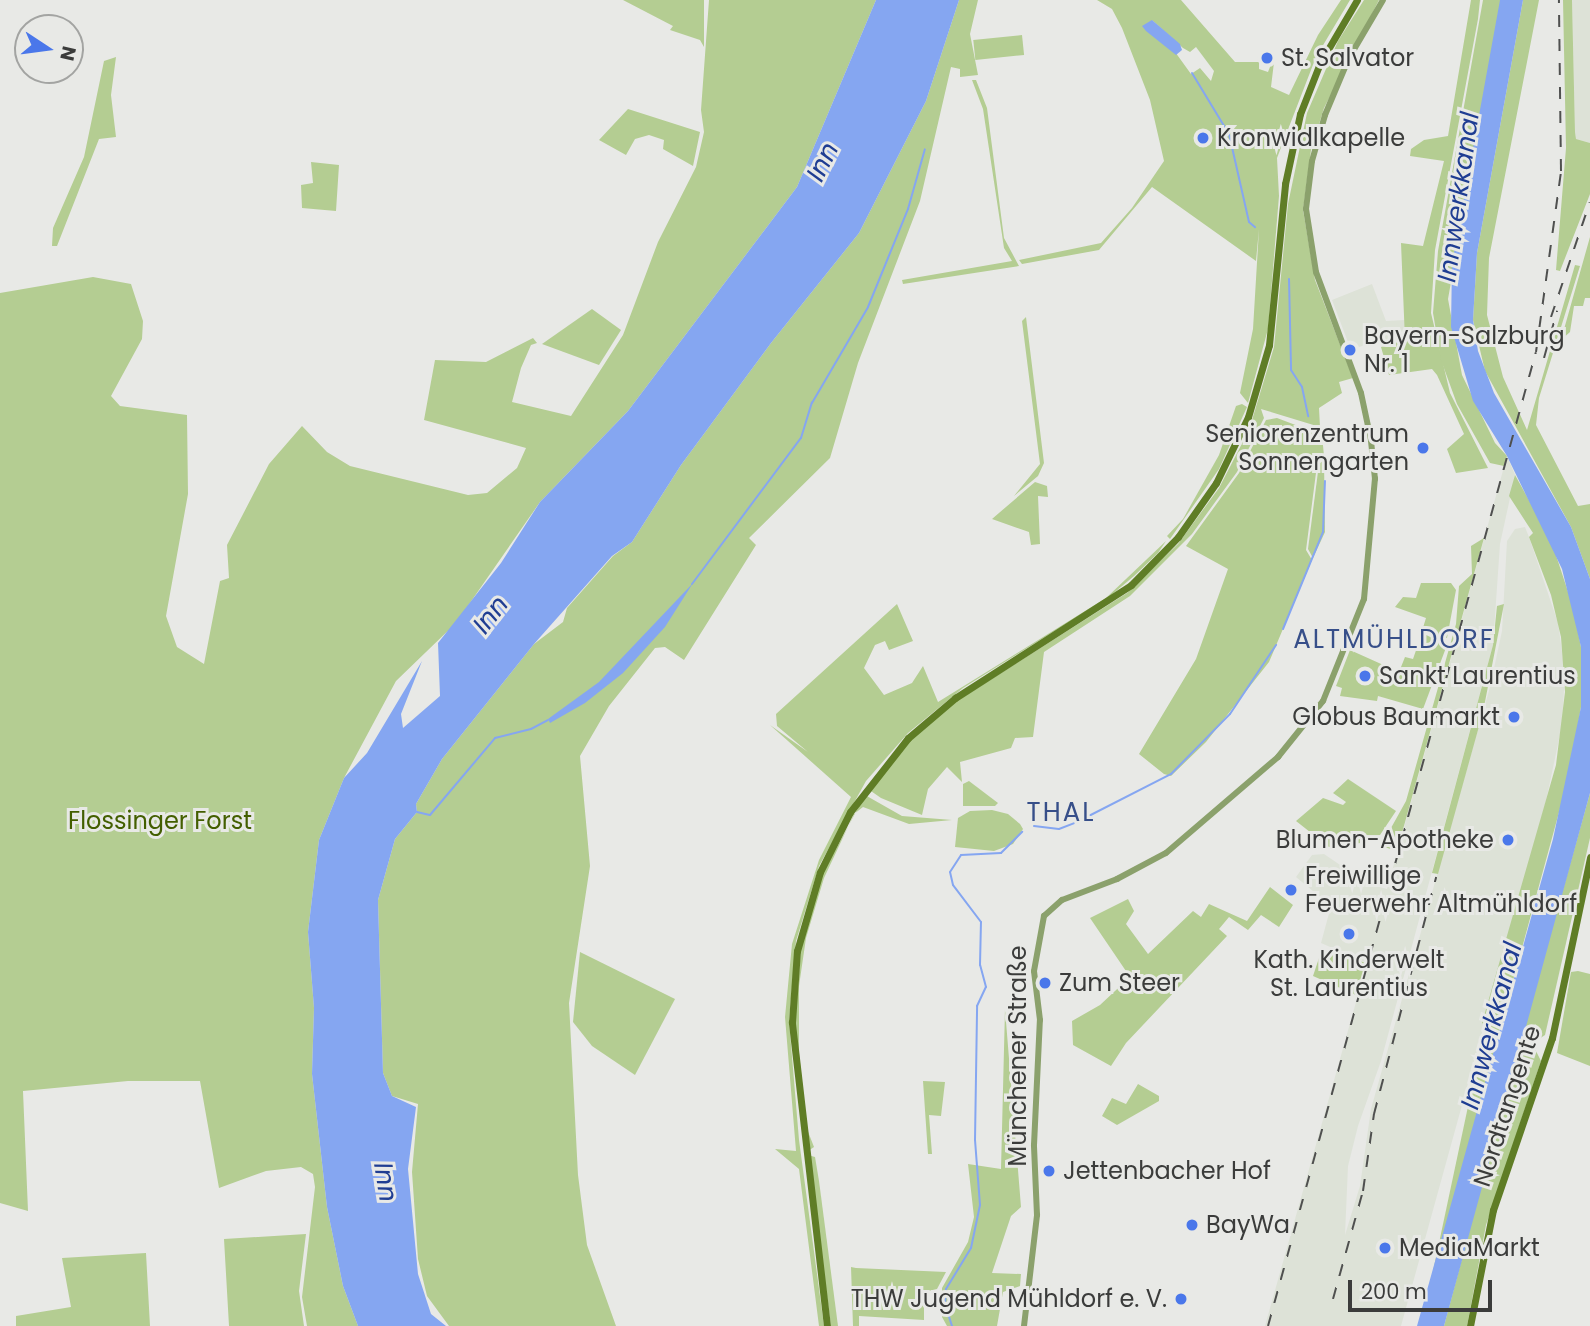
<!DOCTYPE html>
<html>
<head>
<meta charset="utf-8">
<style>
	body { margin:0 }
	#map { position:relative; width:1590px; height:1326px; overflow:hidden; background:#e8e9e6; font-family:Poppins,sans-serif }
	div>[style] { position:absolute }
	.built>* { inset:0; background:#dde2d7 }
	.green>* { inset:0; background:#b4cd92; transform-origin:0 0 }
	.water>* { inset:0; background:#85a6f1 }
	.stream>* { height:2px; margin:-1px; padding:0 1px; transform-origin:1px; border-radius:1px; background:#85a6f1 }
	.tertiary>* { height:6px; margin:-3px; padding:0 3px; transform-origin:3px; border-radius:3px; background:#8ba16c }
	.secondary>* { height:7px; margin:-3.5px; padding:0 3.5px; transform-origin:3.5px; border-radius:3.5px; background:#5f7d26 }
	.rail>* { height:2px; margin-top:-1px; transform-origin:0; background:repeating-linear-gradient(90deg,#4f504f 0 12px,transparent 0 24px) }
	.dots>* { width:19px; height:19px; translate:-50% -50%; box-sizing:border-box; border:4px solid #e8e9e6; border-radius:50% }
	span { translate:-50% -50%; white-space:nowrap; text-align:center; line-height:1.15; -webkit-text-stroke:6px #e8e9e6; paint-order:stroke }
	.poi-label { font-size:24px; color:#3b3c3b }
	.left { translate:0 -50%; text-align:left }
	.right { translate:-100% -50%; text-align:right }
	.park-label { font-size:24px; color:#435f00 }
	.street-label { font-size:24px; color:#3b3c3b }
	.water-label { font-size:26px; color:#1f3d92; font-style:italic }
	.neighbourhood-label { font-size:26px; color:#374f89; letter-spacing:2px }
	.north { position:absolute; left:14px; top:14px; width:70px; height:70px; box-sizing:border-box; background:#e8e9e6; border:2px solid #a3a4a2; border-radius:50%; rotate:103deg; font-size:19px; font-weight:700; line-height:28px; text-align:center; color:#3b3c3b }
	.north::after { content:''; display:block; margin:auto; width:24px; height:32px; background:#4a77ea; clip-path:polygon(50% 0,100% 100%,50% 72%,0 100%) }
	.scale { position:absolute; left:1348px; top:1280px; width:144px; height:32px; box-sizing:border-box; border:4px solid #3b3c3b; border-top:0; padding-left:9px; font-size:21px; line-height:24px; white-space:nowrap; color:#3b3c3b; -webkit-text-stroke:5px #e8e9e6; paint-order:stroke }
</style>
</head>
<body>
<div id="map">
	<div class="built">
		<i style="clip-path:polygon(1572px 0,1590px 0,1590px 143px,1576px 139px,1575px 132px)"></i>
		<i style="clip-path:polygon(1372px 284px,1386px 321px,1405px 320px,1405px 340px,1373px 342px,1351px 350px,1332px 300px)"></i>
		<i style="clip-path:polygon(1507px 456px,1515px 475px,1500px 544px,1493px 645px,1381px 1061px,1358px 1126px,1348px 1166px,1345px 1235px,1360px 1186px,1371px 1109px,1490px 687px,1502px 631px,1507px 541px,1515px 529px,1525px 527px,1529px 537px,1558px 623px,1565px 673px,1562px 725px,1546px 801px,1401px 1326px,1265px 1326px,1367px 963px,1321px 943px,1331px 906px,1296px 877px,1312px 855px,1324px 854px,1368px 884px,1387px 889px)"></i>
	</div>
	<div class="green">
		<i style="clip-path:polygon(623px 0,704px 0,704px 47px,700px 40px,670px 30px,673px 26px)"></i>
		<i style="clip-path:polygon(709px 0,876px 0,797px 187px,628px 411px,540px 502px,456px 623px,396px 681px,344px 778px,319px 840px,308px 932px,314px 1008px,312px 1074px,327px 1207px,343px 1286px,358px 1326px,307px 1326px,302px 1297px,315px 1187px,313px 1174px,301px 1167px,266px 1171px,219px 1188px,200px 1081px,128px 1081px,23px 1091px,28px 1211px,0 1203px,0 293px,93px 277px,131px 284px,143px 321px,142px 339px,111px 396px,120px 406px,187px 415px,188px 494px,166px 616px,177px 647px,204px 664px,220px 581px,229px 578px,227px 545px,269px 464px,302px 426px,327px 452px,350px 466px,468px 495px,487px 493px,517px 468px,526px 448px,424px 420px,435px 360px,486px 362px,533px 338px,537px 343px,531px 345px,521px 368px,512px 402px,571px 416px,623px 335px,658px 242px,696px 167px,704px 132px,701px 110px)"></i>
		<i style="clip-path:polygon(959px 0,978px 0,970px 34px,978px 75px,960px 77px,960px 69px,951px 67px,920px 201px,858px 363px,830px 458px,749px 538px,756px 545px,684px 660px,665px 647px,655px 648px,609px 706px,580px 756px,590px 866px,569px 1003px,578px 1175px,587px 1245px,616px 1326px,449px 1326px,427px 1296px,418px 1259px,412px 1172px,418px 1104px,392px 1096px,383px 1073px,378px 900px,395px 839px,417px 812px,416px 804px,442px 759px,534px 644px,563px 622px,567px 608px,613px 556px,632px 542px,681px 465px,771px 343px,859px 233px,926px 101px)"></i>
		<i style="clip-path:polygon(evenodd,1097px 0,1181px 0,1235px 62px,1259px 62px,1259px 69px,1268px 72px,1275px 54px,1271px 87px,1289px 95px,1318px 35px,1341px 0,1350px 0,1316px 57px,1277px 158px,1279px 196px,1268px 329px,1248px 403px,1240px 393px,1253px 329px,1259px 229px,1256px 261px,1152px 187px,1099px 250px,1022px 264px,1019px 260px,1101px 243px,1132px 208px,1164px 161px,1150px 100px,1122px 28px,1112px 9px,1097px 0,1152px 20px,1183px 48px,1190px 52px,1196px 47px,1214px 71px,1211px 81px,1200px 68px,1191px 74px,1152px 20px)"></i>
		<i style="clip-path:polygon(1364px 0,1379px 0,1324px 108px,1311px 150px,1303px 210px,1315px 280px,1353px 378px,1339px 382px,1342px 393px,1319px 408px,1320px 427px,1261px 409px,1264px 418px,1237px 472px,1192px 534px,1130px 596px,1044px 652px,1033px 737px,1015px 738px,1011px 748px,960px 762px,962px 782px,947px 767px,928px 789px,922px 815px,881px 798px,868px 789px,912px 738px,952px 704px,1127px 593px,1178px 544px,1219px 488px,1249px 430px,1274px 347px,1288px 204px,1307px 113px,1338px 41px)"></i>
		<i style="clip-path:polygon(1471px 0,1480px 0,1478px 19px,1435px 250px,1431px 313px,1450px 393px,1488px 468px,1456px 473px,1447px 449px,1464px 434px,1437px 375px,1432px 369px,1389px 375px,1381px 347px,1405px 340px,1401px 243px,1423px 246px,1444px 161px,1410px 156px,1411px 149px,1424px 140px,1448px 136px)"></i>
		<i style="clip-path:polygon(1483px 0,1500px 0,1500px 6px,1448px 299px,1462px 375px,1495px 443px,1507px 456px,1504px 466px,1490px 463px,1457px 404px,1441px 360px,1433px 313px,1438px 251px)"></i>
		<i style="clip-path:polygon(1523px 0,1539px 0,1489px 258px,1487px 315px,1503px 377px,1527px 430px,1575px 265px,1580px 266px,1539px 398px,1536px 425px,1578px 506px,1590px 504px,1590px 579px,1571px 527px,1485px 371px,1473px 320px,1477px 253px)"></i>
		<i style="clip-path:polygon(1563px 0,1572px 0,1575px 132px,1576px 139px,1590px 143px,1590px 194px,1560px 271px,1556px 270px,1566px 148px)"></i>
		<i style="left:1022px;top:35px;width:20px;height:49px;rotate:84deg"></i>
		<i style="clip-path:polygon(116px 57px,111px 95px,116px 137px,99px 139px,57px 246px,52px 246px,53px 228px,84px 157px,104px 61px)"></i>
		<i style="clip-path:polygon(972px 80px,976px 80px,987px 108px,1004px 238px,1019px 266px,903px 284px,902px 280px,1012px 261px,1004px 248px,983px 109px)"></i>
		<i style="clip-path:polygon(628px 109px,700px 132px,693px 166px,663px 149px,664px 140px,649px 135px,635px 139px,626px 155px,599px 140px)"></i>
		<i style="clip-path:polygon(311px 162px,339px 165px,336px 211px,302px 208px,301px 185px,313px 183px)"></i>
		<i style="clip-path:polygon(1590px 237px,1590px 298px,1585px 298px,1583px 306px,1574px 306px,1570px 332px,1561px 340px)"></i>
		<i style="clip-path:polygon(592px 309px,621px 330px,599px 365px,542px 344px)"></i>
		<i style="clip-path:polygon(1026px 317px,1044px 463px,1038px 476px,1014px 496px,1040px 464px,1022px 321px)"></i>
		<i style="clip-path:polygon(1242px 404px,1247px 407px,1219px 469px,1170px 539px,1167px 536px,1183px 519px,1219px 455px,1236px 406px)"></i>
		<i style="clip-path:polygon(1277px 418px,1322px 435px,1324px 456px,1317px 465px,1306px 550px,1312px 560px,1269px 662px,1206px 742px,1171px 776px,1164px 774px,1139px 754px,1196px 659px,1228px 569px,1186px 546px,1239px 473px,1266px 420px)"></i>
		<i style="clip-path:polygon(1324px 460px,1325px 532px,1313px 558px,1308px 549px,1319px 464px)"></i>
		<i style="clip-path:polygon(1515px 475px,1551px 540px,1573px 607px,1581px 647px,1581px 707px,1570px 772px,1499px 1032px,1482px 1023px,1556px 765px,1565px 692px,1561px 637px,1551px 595px,1529px 537px,1533px 533px,1509px 496px)"></i>
		<i style="clip-path:polygon(1035px 482px,1047px 486px,1048px 497px,1038px 496px,1040px 544px,1031px 545px,1029px 532px,992px 519px)"></i>
		<i style="clip-path:polygon(1484px 538px,1397px 851px,1381px 846px,1406px 801px,1456px 624px,1459px 586px,1472px 574px,1471px 546px)"></i>
		<i style="clip-path:polygon(1166px 541px,1158px 553px,1134px 576px,1109px 597px,963px 688px,908px 733px,866px 781px,819px 866px,796px 941px,789px 1021px,799px 1140px,824px 1326px,819px 1326px,799px 1169px,775px 1149px,796px 1151px,785px 1017px,792px 944px,819px 860px,851px 797px,770px 725px,808px 752px,777px 726px,776px 714px,897px 604px,913px 641px,889px 650px,885px 641px,875px 645px,864px 668px,884px 695px,912px 683px,923px 666px,938px 702px,1106px 598px)"></i>
		<i style="clip-path:polygon(1421px 583px,1451px 583px,1456px 590px,1447px 638px,1422px 631px,1426px 618px,1395px 607px,1403px 597px,1416px 598px)"></i>
		<i style="clip-path:polygon(1504px 604px,1483px 712px,1438px 874px,1432px 873px,1493px 645px,1497px 606px)"></i>
		<i style="clip-path:polygon(1422px 633px,1447px 645px,1423px 709px,1378px 696px,1377px 701px,1340px 696px,1342px 688px,1336px 686px,1350px 650px,1399px 672px,1405px 657px,1413px 659px)"></i>
		<i style="clip-path:polygon(1348px 779px,1396px 811px,1376px 841px,1329px 847px,1296px 821px,1323px 798px,1343px 805px,1346px 802px,1333px 793px)"></i>
		<i style="clip-path:polygon(969px 781px,998px 803px,995px 806px,963px 806px,963px 784px)"></i>
		<i style="clip-path:polygon(1590px 793px,1590px 838px,1545px 1035px,1536px 1041px,1522px 1036px)"></i>
		<i style="clip-path:polygon(865px 795px,902px 816px,952px 820px,909px 824px,863px 807px,854px 814px,824px 878px,806px 938px,799px 986px,799px 1053px,807px 1129px,814px 1147px,808px 1151px,795px 1022px,801px 949px,821px 877px)"></i>
		<i style="clip-path:polygon(992px 810px,1008px 814px,1020px 824px,1023px 829px,1013px 844px,994px 851px,955px 847px,958px 818px,970px 811px)"></i>
		<i style="clip-path:polygon(1270px 887px,1293px 905px,1279px 927px,1261px 915px,1248px 930px,1229px 917px,1219px 929px,1227px 936px,1126px 1043px,1111px 1066px,1073px 1045px,1072px 1021px,1100px 1005px,1130px 977px,1090px 918px,1128px 899px,1134px 911px,1126px 924px,1148px 954px,1193px 911px,1201px 917px,1209px 904px,1247px 921px)"></i>
		<i style="clip-path:polygon(1337px 950px,1365px 963px,1356px 995px,1313px 976px,1321px 952px)"></i>
		<i style="clip-path:polygon(580px 952px,675px 999px,635px 1075px,592px 1046px,573px 1022px)"></i>
		<i style="clip-path:polygon(1578px 971px,1590px 974px,1590px 1066px,1557px 1053px,1571px 972px)"></i>
		<i style="clip-path:polygon(1005px 1009px,1021px 1207px,1011px 1216px,992px 1273px,1021px 1274px,1020px 1286px,1003px 1292px,997px 1326px,947px 1326px,942px 1317px,942px 1288px,968px 1242px,974px 1217px,968px 1164px,1001px 1169px)"></i>
		<i style="left:1483px;top:1036px;width:14px;height:301px;rotate:12deg"></i>
		<i style="clip-path:polygon(1519px 1045px,1535px 1049px,1541px 1061px,1486px 1225px,1467px 1326px,1444px 1326px)"></i>
		<i style="clip-path:polygon(923px 1081px,945px 1082px,941px 1116px,929px 1115px,932px 1154px,928px 1154px)"></i>
		<i style="clip-path:polygon(1138px 1084px,1159px 1096px,1159px 1101px,1117px 1125px,1102px 1116px,1112px 1098px,1126px 1104px)"></i>
		<i style="clip-path:polygon(808px 1155px,815px 1157px,819px 1181px,838px 1326px,831px 1326px)"></i>
		<i style="clip-path:polygon(306px 1234px,299px 1291px,304px 1326px,229px 1326px,224px 1239px)"></i>
		<i style="clip-path:polygon(146px 1253px,150px 1326px,16px 1326px,16px 1316px,71px 1307px,62px 1258px)"></i>
		<i style="clip-path:polygon(851px 1267px,856px 1268px,946px 1272px,937px 1289px,924px 1292px,924px 1320px,859px 1316px,859px 1326px,853px 1326px)"></i>
	</div>
	<div class="water">
		<i style="clip-path:polygon(876px 0,959px 0,926px 101px,859px 233px,771px 343px,681px 465px,632px 542px,612px 556px,534px 644px,442px 759px,416px 804px,417px 812px,395px 839px,378px 900px,383px 1073px,392px 1096px,416px 1107px,408px 1169px,418px 1274px,431px 1314px,446px 1326px,358px 1326px,343px 1286px,327px 1207px,312px 1074px,314px 1008px,308px 932px,319px 840px,344px 778px,367px 753px,422px 661px,401px 714px,403px 728px,440px 696px,438px 643px,501px 563px,540px 502px,628px 411px,797px 187px)"></i>
		<i style="clip-path:polygon(1500px 0,1523px 0,1477px 253px,1473px 320px,1478px 351px,1494px 393px,1571px 527px,1590px 579px,1590px 793px,1444px 1326px,1417px 1326px,1553px 839px,1581px 707px,1581px 647px,1562px 569px,1507px 456px,1473px 401px,1451px 327px,1452px 264px)"></i>
		<i style="clip-path:polygon(1152px 20px,1180px 44px,1182px 50px,1176px 55px,1146px 31px,1142px 26px)"></i>
		<i style="clip-path:polygon(693px 583px,665px 627px,623px 673px,585px 703px,550px 723px,548px 719px,599px 682px)"></i>
	</div>
	<div class="stream">
		<i style="left:1192px;top:73px;width:71px;rotate:58.8deg"></i>
		<i style="left:1229px;top:134px;width:90px;rotate:77.2deg"></i>
		<i style="left:1249px;top:222px;width:8px;rotate:40deg"></i>
		<i style="left:1289px;top:279px;width:91px;rotate:88.7deg"></i>
		<i style="left:1291px;top:370px;width:20px;rotate:57deg"></i>
		<i style="left:1302px;top:387px;width:30px;rotate:78deg"></i>
		<i style="left:692px;top:584px;width:182px;rotate:-53.3deg"></i>
		<i style="left:801px;top:438px;width:37px;rotate:-73deg"></i>
		<i style="left:812px;top:403px;width:111px;rotate:-59.7deg"></i>
		<i style="left:868px;top:307px;width:106px;rotate:-67.8deg"></i>
		<i style="left:908px;top:209px;width:62px;rotate:-74.2deg"></i>
		<i style="left:1283px;top:629px;width:105px;rotate:-67.6deg"></i>
		<i style="left:1323px;top:532px;width:51px;rotate:-87.8deg"></i>
		<i style="left:417px;top:812px;width:13px;rotate:13deg"></i>
		<i style="left:430px;top:815px;width:101px;rotate:-49.8deg"></i>
		<i style="left:495px;top:738px;width:37px;rotate:-14deg"></i>
		<i style="left:531px;top:729px;width:19px;rotate:-28deg"></i>
		<i style="left:1034px;top:826px;width:25px;rotate:7deg"></i>
		<i style="left:1059px;top:829px;width:17px;rotate:-21deg"></i>
		<i style="left:1075px;top:823px;width:108px;rotate:-27deg"></i>
		<i style="left:1171px;top:774px;width:84px;rotate:-45.5deg"></i>
		<i style="left:1230px;top:714px;width:83px;rotate:-56.3deg"></i>
		<i style="left:952px;top:1326px;width:23px;rotate:-108deg"></i>
		<i style="left:945px;top:1304px;width:15px;rotate:-86deg"></i>
		<i style="left:946px;top:1289px;width:48px;rotate:-58.6deg"></i>
		<i style="left:971px;top:1248px;width:44px;rotate:-78.2deg"></i>
		<i style="left:980px;top:1205px;width:65px;rotate:-94.4deg"></i>
		<i style="left:975px;top:1140px;width:134px;rotate:-89.1deg"></i>
		<i style="left:977px;top:1006px;width:21px;rotate:-65deg"></i>
		<i style="left:986px;top:987px;width:23px;rotate:-105deg"></i>
		<i style="left:980px;top:965px;width:43px;rotate:-88.7deg"></i>
		<i style="left:981px;top:922px;width:46px;rotate:-127.1deg"></i>
		<i style="left:953px;top:885px;width:13px;rotate:-103deg"></i>
		<i style="left:950px;top:872px;width:20px;rotate:-57deg"></i>
		<i style="left:961px;top:855px;width:40px;rotate:-2.9deg"></i>
		<i style="left:1001px;top:853px;width:30px;rotate:-45deg"></i>
	</div>
	<div class="tertiary">
		<i style="left:1024px;top:1326px;width:112px;rotate:-83.3deg"></i>
		<i style="left:1037px;top:1215px;width:70px;rotate:-92.5deg"></i>
		<i style="left:1034px;top:1145px;width:125px;rotate:-87.3deg"></i>
		<i style="left:1040px;top:1020px;width:49px;rotate:-97deg"></i>
		<i style="left:1034px;top:971px;width:56px;rotate:-79.7deg"></i>
		<i style="left:1044px;top:916px;width:24px;rotate:-42deg"></i>
		<i style="left:1062px;top:900px;width:59px;rotate:-20.9deg"></i>
		<i style="left:1117px;top:879px;width:55px;rotate:-28deg"></i>
		<i style="left:1166px;top:853px;width:148px;rotate:-40.6deg"></i>
		<i style="left:1278px;top:757px;width:72px;rotate:-51.2deg"></i>
		<i style="left:1323px;top:701px;width:110px;rotate:-68.1deg"></i>
		<i style="left:1364px;top:599px;width:121px;rotate:-84.8deg"></i>
		<i style="left:1375px;top:479px;width:39px;rotate:-96deg"></i>
		<i style="left:1371px;top:440px;width:48px;rotate:-102deg"></i>
		<i style="left:1361px;top:393px;width:129px;rotate:-110.4deg"></i>
		<i style="left:1316px;top:272px;width:64px;rotate:-99deg"></i>
		<i style="left:1306px;top:209px;width:48px;rotate:-82.9deg"></i>
		<i style="left:1312px;top:161px;width:48px;rotate:-74.2deg"></i>
		<i style="left:1325px;top:115px;width:62px;rotate:-67.2deg"></i>
		<i style="left:1349px;top:58px;width:67px;rotate:-59.6deg"></i>
	</div>
	<div class="secondary">
		<i style="left:827px;top:1326px;width:306px;rotate:-96.6deg"></i>
		<i style="left:792px;top:1022px;width:71px;rotate:-86deg"></i>
		<i style="left:797px;top:951px;width:82px;rotate:-73.8deg"></i>
		<i style="left:820px;top:872px;width:67px;rotate:-63.4deg"></i>
		<i style="left:850px;top:812px;width:94px;rotate:-51.9deg"></i>
		<i style="left:908px;top:738px;width:62px;rotate:-40.4deg"></i>
		<i style="left:955px;top:698px;width:209px;rotate:-32.7deg"></i>
		<i style="left:1131px;top:585px;width:67px;rotate:-45.6deg"></i>
		<i style="left:1178px;top:537px;width:66px;rotate:-54.9deg"></i>
		<i style="left:1216px;top:483px;width:73px;rotate:-64.1deg"></i>
		<i style="left:1248px;top:417px;width:75px;rotate:-73.7deg"></i>
		<i style="left:1269px;top:345px;width:162px;rotate:-84.3deg"></i>
		<i style="left:1285px;top:184px;width:72px;rotate:-77.9deg"></i>
		<i style="left:1300px;top:114px;width:55px;rotate:-68.6deg"></i>
		<i style="left:1320px;top:63px;width:73px;rotate:-59.6deg"></i>
		<i style="left:1470px;top:1326px;width:118px;rotate:-78.8deg"></i>
		<i style="left:1493px;top:1210px;width:182px;rotate:-71.1deg"></i>
		<i style="left:1552px;top:1038px;width:185px;rotate:-78.1deg"></i>
	</div>
	<div class="rail">
		<i style="left:1551px;top:317px;width:121px;rotate:-71.3deg"></i>
		<i style="left:1544px;top:358px;width:49px;rotate:-74.5deg"></i>
		<i style="left:1333px;top:1299px;width:112px;rotate:-74.5deg"></i>
		<i style="left:1363px;top:1191px;width:78px;rotate:-81.9deg"></i>
		<i style="left:1374px;top:1114px;width:245px;rotate:-75.3deg"></i>
		<i style="left:1268px;top:1326px;width:1010px;rotate:-74.62deg"></i>
		<i style="left:1536px;top:352px;width:183px;rotate:-82.1deg"></i>
		<i style="left:1561px;top:171px;width:171px;rotate:-90.7deg"></i>
	</div>
	<div class="dots">
		<i style="left:1267px;top:58px;background:#4a77ea"></i>
		<i style="left:1203px;top:138px;background:#4a77ea"></i>
		<i style="left:1350px;top:350px;background:#4a77ea"></i>
		<i style="left:1423px;top:448px;background:#4a77ea"></i>
		<i style="left:1365px;top:676px;background:#4a77ea"></i>
		<i style="left:1514px;top:717px;background:#4a77ea"></i>
		<i style="left:1508px;top:840px;background:#4a77ea"></i>
		<i style="left:1291px;top:890px;background:#4a77ea"></i>
		<i style="left:1349px;top:934px;background:#4a77ea"></i>
		<i style="left:1045px;top:983px;background:#4a77ea"></i>
		<i style="left:1049px;top:1171px;background:#4a77ea"></i>
		<i style="left:1192px;top:1225px;background:#4a77ea"></i>
		<i style="left:1385px;top:1248px;background:#4a77ea"></i>
		<i style="left:1181px;top:1299px;background:#4a77ea"></i>
	</div>
	<div class="poi-label">
		<span class="left" style="left:1281px;top:58px">St. Salvator</span>
		<span class="left" style="left:1217px;top:138px">Kronwidlkapelle</span>
		<span class="left" style="left:1364px;top:350px">Bayern-Salzburg<br>Nr. 1</span>
		<span class="right" style="left:1409px;top:448px">Seniorenzentrum<br>Sonnengarten</span>
		<span class="left" style="left:1379px;top:676px">Sankt Laurentius</span>
		<span class="right" style="left:1500px;top:717px">Globus Baumarkt</span>
		<span class="right" style="left:1494px;top:840px">Blumen-Apotheke</span>
		<span class="left" style="left:1305px;top:890px">Freiwillige<br>Feuerwehr Altmühldorf</span>
		<span style="left:1349px;top:974px">Kath. Kinderwelt<br>St. Laurentius</span>
		<span class="left" style="left:1059px;top:983px">Zum Steer</span>
		<span class="left" style="left:1063px;top:1171px">Jettenbacher Hof</span>
		<span class="left" style="left:1206px;top:1225px">BayWa</span>
		<span class="left" style="left:1399px;top:1248px">MediaMarkt</span>
		<span class="right" style="left:1167px;top:1299px">THW Jugend Mühldorf e. V.</span>
	</div>
	<div class="park-label">
		<span style="left:160px;top:821px">Flossinger Forst</span>
	</div>
	<div class="street-label">
		<span style="left:1018px;top:1056px;rotate:-90deg">Münchener Straße</span>
		<span style="left:1507px;top:1106px;rotate:-72deg">Nordtangente</span>
	</div>
	<div class="water-label">
		<span style="left:823px;top:162px;rotate:-64deg">Inn</span>
		<span style="left:1459px;top:197px;rotate:-82deg">Innwerkkanal</span>
		<span style="left:491px;top:615px;rotate:-52deg">Inn</span>
		<span style="left:1492px;top:1026px;rotate:-75deg">Innwerkkanal</span>
		<span style="left:385px;top:1182px;rotate:81deg">Inn</span>
	</div>
	<div class="neighbourhood-label">
		<span style="left:1394px;top:640px">ALTMÜHLDORF</span>
		<span style="left:1061px;top:813px">THAL</span>
	</div>
	<div class="north">N</div>
	<div class="scale">200 m</div>
</div>
</body>
</html>
